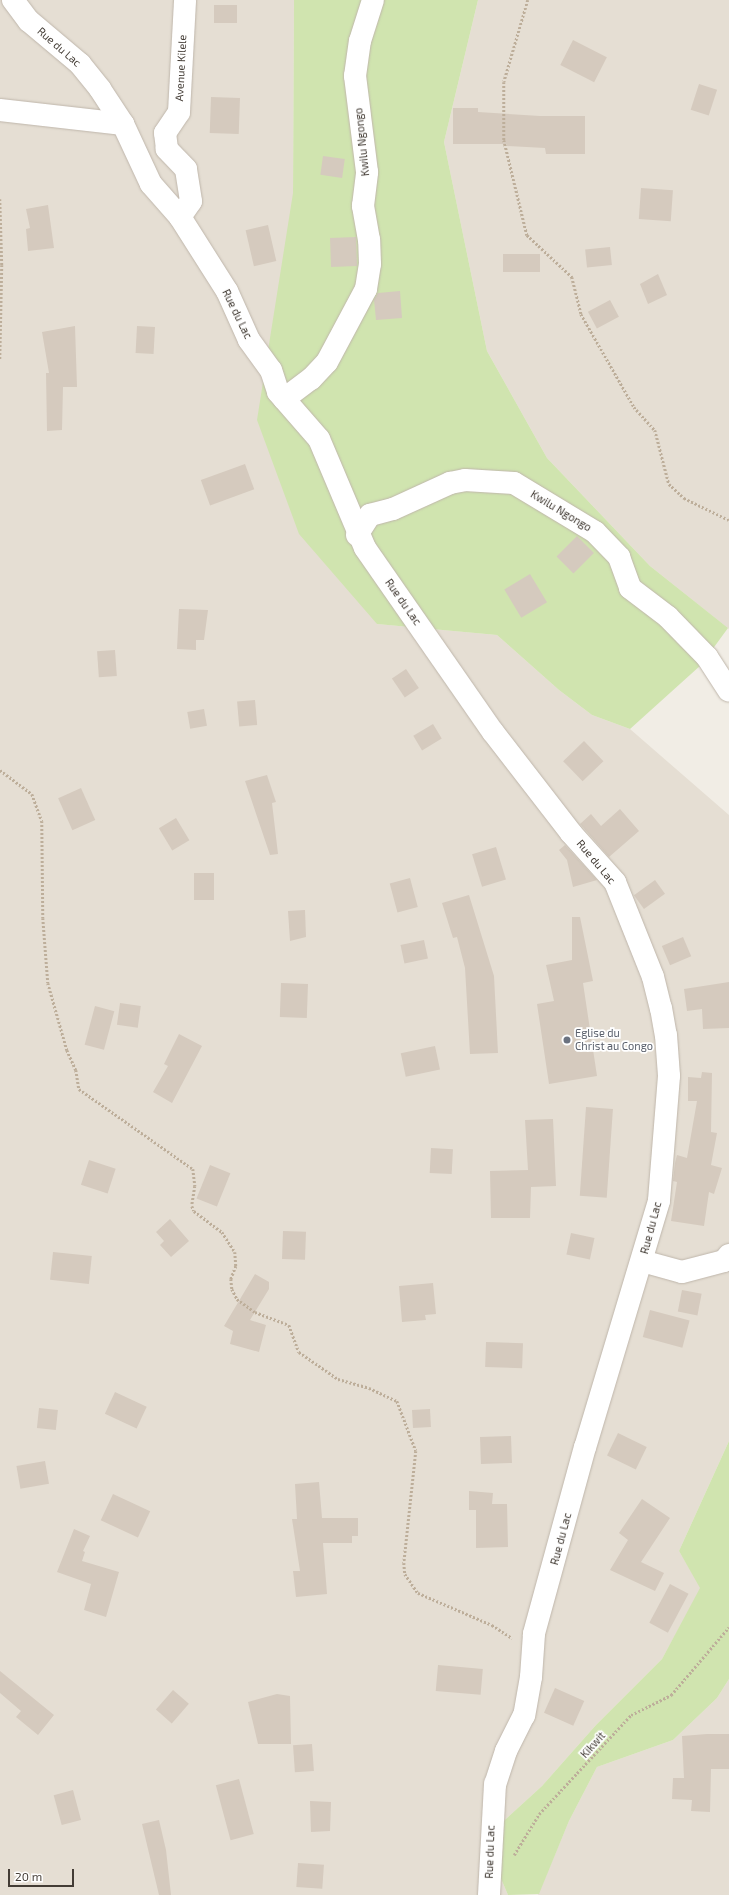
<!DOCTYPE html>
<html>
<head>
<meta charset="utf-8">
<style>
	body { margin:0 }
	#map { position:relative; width:729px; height:1895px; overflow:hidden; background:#f1ede5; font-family:"Exo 2",sans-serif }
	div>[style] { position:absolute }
	.residential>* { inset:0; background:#e5ded3 }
	.green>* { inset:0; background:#d0e4af }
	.building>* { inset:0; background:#d5cabe; transform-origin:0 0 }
	.path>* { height:2.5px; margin-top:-1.25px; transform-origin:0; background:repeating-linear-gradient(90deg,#bdae9a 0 2px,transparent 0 4px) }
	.roads { filter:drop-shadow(0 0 1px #bfb6ab) drop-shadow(0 0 1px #bfb6ab) }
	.street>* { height:22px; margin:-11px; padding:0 11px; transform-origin:11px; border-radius:11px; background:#fff }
	.dots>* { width:11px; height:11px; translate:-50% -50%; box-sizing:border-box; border:2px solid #fff; border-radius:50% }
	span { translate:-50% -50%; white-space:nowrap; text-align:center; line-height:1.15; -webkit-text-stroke:3.5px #fff; paint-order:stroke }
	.street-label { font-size:11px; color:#433c35 }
	.worship-label { font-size:11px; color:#5b616d }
	.left { translate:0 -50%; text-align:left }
	.scale { position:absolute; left:8px; top:1869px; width:66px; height:18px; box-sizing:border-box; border:2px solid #433c35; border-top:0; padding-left:5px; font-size:12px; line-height:14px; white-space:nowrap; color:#433c35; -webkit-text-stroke:3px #fff; paint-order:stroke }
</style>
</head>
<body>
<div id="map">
	<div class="residential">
		<i style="clip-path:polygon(0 0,294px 0,293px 193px,377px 624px,497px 635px,559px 690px,592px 715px,630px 729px,729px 815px,729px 1441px,679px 1551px,701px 1588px,662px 1659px,596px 1725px,542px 1786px,484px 1839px,508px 1895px,0 1895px)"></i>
		<i style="clip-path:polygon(478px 0,729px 0,729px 629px,650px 566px,547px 458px,487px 351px,444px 142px)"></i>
		<i style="clip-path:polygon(729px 1679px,729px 1895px,538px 1895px,569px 1821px,597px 1767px,673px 1740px,717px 1698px)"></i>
	</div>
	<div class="green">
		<i style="clip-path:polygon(294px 0,478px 0,444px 142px,487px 351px,547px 458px,650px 566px,728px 628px,701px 665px,630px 729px,592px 715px,559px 690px,497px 635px,377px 624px,299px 534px,257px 420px,293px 193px)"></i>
		<i style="clip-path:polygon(729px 1441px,729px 1679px,717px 1698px,673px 1740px,597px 1767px,569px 1821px,539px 1894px,508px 1895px,484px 1839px,542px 1786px,596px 1725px,662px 1659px,700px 1588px,679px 1551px)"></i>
	</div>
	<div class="building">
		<i style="left:214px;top:5px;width:23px;height:18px"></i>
		<i style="left:573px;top:40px;width:38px;height:28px;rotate:27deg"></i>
		<i style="left:699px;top:84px;width:19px;height:27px;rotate:18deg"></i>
		<i style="left:211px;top:97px;width:29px;height:36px;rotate:2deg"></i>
		<i style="clip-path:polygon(453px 108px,478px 108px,478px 112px,540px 116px,585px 116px,585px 154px,546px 154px,545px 148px,507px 146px,507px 144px,453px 144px)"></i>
		<i style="left:323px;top:156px;width:22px;height:19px;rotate:8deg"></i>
		<i style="left:641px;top:188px;width:32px;height:31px;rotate:4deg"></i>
		<i style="clip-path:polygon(48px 205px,54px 248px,28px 251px,26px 229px,30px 228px,26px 209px)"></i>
		<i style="left:268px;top:225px;width:37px;height:23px;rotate:77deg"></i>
		<i style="left:356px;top:237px;width:29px;height:26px;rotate:88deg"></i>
		<i style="left:610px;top:247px;width:18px;height:25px;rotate:84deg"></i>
		<i style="left:540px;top:254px;width:18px;height:37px;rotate:90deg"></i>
		<i style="clip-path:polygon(658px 274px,667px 295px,648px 304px,640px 284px)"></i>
		<i style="clip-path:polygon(400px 291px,402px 318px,376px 320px,374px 300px,378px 293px)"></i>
		<i style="left:610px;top:300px;width:19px;height:25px;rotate:62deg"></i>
		<i style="clip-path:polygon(75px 326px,77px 387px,63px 387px,62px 430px,47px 431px,46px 373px,49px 373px,42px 332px)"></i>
		<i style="left:137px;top:326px;width:18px;height:27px;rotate:3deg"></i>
		<i style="left:245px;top:464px;width:27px;height:47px;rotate:70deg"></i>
		<i style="left:577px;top:536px;width:24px;height:29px;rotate:45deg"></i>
		<i style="left:530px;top:574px;width:33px;height:30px;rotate:59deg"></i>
		<i style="clip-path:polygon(179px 609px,208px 610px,204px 640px,196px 640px,196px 650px,177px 649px)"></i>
		<i style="left:115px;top:650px;width:26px;height:18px;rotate:86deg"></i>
		<i style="left:406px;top:669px;width:23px;height:17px;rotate:56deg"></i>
		<i style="left:255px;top:700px;width:25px;height:18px;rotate:85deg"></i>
		<i style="left:204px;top:709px;width:17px;height:17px;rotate:80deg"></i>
		<i style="left:433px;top:724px;width:17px;height:23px;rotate:59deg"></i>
		<i style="left:584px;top:741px;width:28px;height:29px;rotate:46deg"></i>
		<i style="clip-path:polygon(267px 775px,276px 802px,272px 803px,278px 854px,270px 855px,245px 781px)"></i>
		<i style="left:81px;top:788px;width:35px;height:25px;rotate:66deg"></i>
		<i style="clip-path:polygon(620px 809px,639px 831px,609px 857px,580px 824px,591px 814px,601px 826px)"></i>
		<i style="left:176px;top:818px;width:26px;height:20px;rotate:59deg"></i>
		<i style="clip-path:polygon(565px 845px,597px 880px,573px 887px,567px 860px,559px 850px)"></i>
		<i style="left:496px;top:847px;width:34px;height:25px;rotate:73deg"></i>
		<i style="left:194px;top:873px;width:20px;height:27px"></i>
		<i style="left:410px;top:878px;width:30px;height:21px;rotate:75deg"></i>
		<i style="left:655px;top:880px;width:17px;height:26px;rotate:54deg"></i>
		<i style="clip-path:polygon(469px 895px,494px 976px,498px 1053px,470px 1054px,465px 968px,457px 937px,453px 938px,442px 903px)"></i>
		<i style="clip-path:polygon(305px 910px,306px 937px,290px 941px,288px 911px)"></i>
		<i style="clip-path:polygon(572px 917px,580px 917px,593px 981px,583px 983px,597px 1076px,549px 1084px,537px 1004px,554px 1001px,546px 965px,572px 960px)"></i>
		<i style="left:683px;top:937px;width:21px;height:23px;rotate:67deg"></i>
		<i style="left:424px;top:940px;width:19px;height:24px;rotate:78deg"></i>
		<i style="clip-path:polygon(729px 982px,729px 1028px,703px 1029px,702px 1009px,687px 1011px,684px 989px)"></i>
		<i style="left:281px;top:983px;width:27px;height:34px;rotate:2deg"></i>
		<i style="left:120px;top:1003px;width:21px;height:22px;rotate:8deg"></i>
		<i style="left:95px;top:1006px;width:20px;height:40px;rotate:15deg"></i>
		<i style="clip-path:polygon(179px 1034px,202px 1046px,172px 1103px,153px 1092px,168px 1066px,164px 1064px)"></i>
		<i style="left:435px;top:1046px;width:24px;height:35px;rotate:78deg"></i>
		<i style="clip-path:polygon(702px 1072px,712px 1073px,711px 1132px,717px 1133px,711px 1165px,722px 1168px,714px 1194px,709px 1192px,704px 1226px,671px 1221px,677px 1182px,673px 1181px,675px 1163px,677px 1155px,687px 1158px,697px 1101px,688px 1101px,688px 1077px,701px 1078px)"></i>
		<i style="left:586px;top:1107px;width:27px;height:89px;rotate:4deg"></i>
		<i style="clip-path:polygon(553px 1119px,556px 1186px,531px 1187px,530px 1218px,491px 1218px,490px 1171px,528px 1170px,525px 1120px)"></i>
		<i style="left:431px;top:1148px;width:22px;height:25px;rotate:3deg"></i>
		<i style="left:89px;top:1160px;width:28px;height:26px;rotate:18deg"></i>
		<i style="left:210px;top:1165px;width:22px;height:36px;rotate:22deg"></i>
		<i style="clip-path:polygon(170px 1219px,189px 1241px,171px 1257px,160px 1245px,164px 1241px,156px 1232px)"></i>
		<i style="left:283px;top:1231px;width:23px;height:28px;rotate:2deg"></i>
		<i style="left:571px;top:1233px;width:24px;height:22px;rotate:12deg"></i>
		<i style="left:53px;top:1252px;width:39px;height:28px;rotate:6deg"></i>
		<i style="clip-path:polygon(255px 1274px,269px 1282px,269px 1289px,250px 1320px,266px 1325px,259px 1352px,230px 1344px,233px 1331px,224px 1326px)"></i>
		<i style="clip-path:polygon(433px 1283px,436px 1314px,425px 1315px,426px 1320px,402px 1322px,399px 1286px)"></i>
		<i style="left:682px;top:1290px;width:20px;height:22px;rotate:11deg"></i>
		<i style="left:650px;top:1310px;width:41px;height:28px;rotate:15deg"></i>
		<i style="left:486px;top:1342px;width:37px;height:25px;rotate:2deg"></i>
		<i style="left:115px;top:1392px;width:35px;height:24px;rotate:25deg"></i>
		<i style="left:39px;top:1408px;width:19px;height:20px;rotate:6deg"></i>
		<i style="left:430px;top:1409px;width:18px;height:18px;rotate:87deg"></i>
		<i style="left:618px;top:1433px;width:32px;height:25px;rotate:26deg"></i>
		<i style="left:511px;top:1436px;width:27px;height:31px;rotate:88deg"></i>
		<i style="left:45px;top:1461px;width:23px;height:29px;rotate:80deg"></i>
		<i style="clip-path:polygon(319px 1482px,322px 1518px,358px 1518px,358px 1536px,352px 1536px,352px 1543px,323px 1543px,327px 1594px,296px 1597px,293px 1571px,300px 1571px,292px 1519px,297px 1519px,295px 1484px)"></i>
		<i style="clip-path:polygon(469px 1491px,493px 1493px,492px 1504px,507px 1504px,508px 1547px,476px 1548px,476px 1510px,469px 1510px)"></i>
		<i style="left:113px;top:1494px;width:41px;height:29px;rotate:25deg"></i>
		<i style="clip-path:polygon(642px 1499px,670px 1518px,641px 1562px,664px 1573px,655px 1591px,610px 1570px,628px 1540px,619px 1533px)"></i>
		<i style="clip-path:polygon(74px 1529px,90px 1536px,83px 1551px,85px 1552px,82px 1561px,119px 1572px,106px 1617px,84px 1610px,91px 1584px,57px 1572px)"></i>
		<i style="left:670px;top:1584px;width:21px;height:44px;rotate:28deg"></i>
		<i style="left:438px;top:1665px;width:45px;height:26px;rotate:5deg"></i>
		<i style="clip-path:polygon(0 1671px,54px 1715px,38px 1735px,16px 1717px,21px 1711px,0 1693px)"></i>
		<i style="left:555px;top:1688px;width:32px;height:27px;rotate:24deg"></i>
		<i style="left:173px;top:1690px;width:21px;height:26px;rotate:41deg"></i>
		<i style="clip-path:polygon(277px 1694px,290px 1696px,291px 1744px,258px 1744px,248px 1702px)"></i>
		<i style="clip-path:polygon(707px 1734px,729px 1734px,729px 1769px,711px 1769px,710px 1812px,691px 1811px,692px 1800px,672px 1799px,673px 1778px,684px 1778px,682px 1736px)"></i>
		<i style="left:312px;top:1744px;width:27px;height:19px;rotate:86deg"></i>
		<i style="left:239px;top:1779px;width:57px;height:24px;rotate:75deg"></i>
		<i style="left:73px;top:1790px;width:31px;height:20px;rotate:75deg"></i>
		<i style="clip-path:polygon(310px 1801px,331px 1802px,330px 1831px,311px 1832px)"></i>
		<i style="clip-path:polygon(159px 1820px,166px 1850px,171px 1895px,159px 1895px,142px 1824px)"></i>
		<i style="left:298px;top:1863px;width:26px;height:24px;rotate:4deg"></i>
	</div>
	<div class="path">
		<i style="left:528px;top:0;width:85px;rotate:106.3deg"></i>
		<i style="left:504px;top:82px;width:58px;rotate:90deg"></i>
		<i style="left:504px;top:140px;width:98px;rotate:76.4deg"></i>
		<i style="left:527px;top:235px;width:62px;rotate:43deg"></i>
		<i style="left:572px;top:277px;width:38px;rotate:76deg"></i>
		<i style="left:581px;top:314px;width:107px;rotate:60.3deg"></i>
		<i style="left:634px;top:407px;width:31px;rotate:48deg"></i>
		<i style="left:655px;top:430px;width:56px;rotate:75.5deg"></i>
		<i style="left:669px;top:484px;width:21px;rotate:43deg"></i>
		<i style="left:684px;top:498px;width:50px;rotate:26.1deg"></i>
		<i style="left:0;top:199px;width:66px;rotate:88.3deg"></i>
		<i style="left:2px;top:265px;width:95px;rotate:91.2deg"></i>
		<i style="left:0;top:770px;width:40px;rotate:37deg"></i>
		<i style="left:32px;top:794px;width:29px;rotate:70deg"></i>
		<i style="left:42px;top:821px;width:97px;rotate:89.4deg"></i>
		<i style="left:43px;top:918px;width:65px;rotate:85.6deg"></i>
		<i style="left:48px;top:983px;width:70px;rotate:74.2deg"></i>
		<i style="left:67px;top:1050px;width:22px;rotate:66deg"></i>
		<i style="left:76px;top:1070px;width:19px;rotate:81deg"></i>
		<i style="left:79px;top:1089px;width:139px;rotate:35.1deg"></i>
		<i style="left:193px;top:1169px;width:17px;rotate:83deg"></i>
		<i style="left:195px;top:1186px;width:20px;rotate:99deg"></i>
		<i style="left:192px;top:1206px;width:5px;rotate:68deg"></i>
		<i style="left:194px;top:1211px;width:35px;rotate:37deg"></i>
		<i style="left:222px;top:1232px;width:24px;rotate:57deg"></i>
		<i style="left:235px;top:1252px;width:14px;rotate:86deg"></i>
		<i style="left:236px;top:1266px;width:14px;rotate:111deg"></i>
		<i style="left:231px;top:1279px;width:10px;rotate:84deg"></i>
		<i style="left:232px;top:1289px;width:11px;rotate:63deg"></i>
		<i style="left:237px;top:1299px;width:22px;rotate:36deg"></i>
		<i style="left:255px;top:1312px;width:36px;rotate:21deg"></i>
		<i style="left:289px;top:1325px;width:29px;rotate:70deg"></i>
		<i style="left:299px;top:1352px;width:47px;rotate:34.7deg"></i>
		<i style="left:338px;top:1379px;width:32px;rotate:16deg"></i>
		<i style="left:369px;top:1388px;width:31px;rotate:25deg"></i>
		<i style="left:397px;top:1401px;width:53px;rotate:69.2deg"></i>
		<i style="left:416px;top:1451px;width:113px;rotate:96.1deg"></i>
		<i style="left:404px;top:1563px;width:11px;rotate:85deg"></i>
		<i style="left:405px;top:1574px;width:23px;rotate:56deg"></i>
		<i style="left:418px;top:1593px;width:81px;rotate:23.4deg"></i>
		<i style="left:492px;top:1625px;width:24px;rotate:33deg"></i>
		<i style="left:514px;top:1855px;width:48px;rotate:-58.6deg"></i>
		<i style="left:539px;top:1814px;width:135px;rotate:-47.1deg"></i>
		<i style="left:631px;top:1715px;width:45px;rotate:-26.6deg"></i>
		<i style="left:671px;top:1695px;width:89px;rotate:-49.5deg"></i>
	</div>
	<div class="roads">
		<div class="street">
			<i style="left:13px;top:0;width:26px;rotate:53deg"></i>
			<i style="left:29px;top:21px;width:67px;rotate:40.1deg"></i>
			<i style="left:80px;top:64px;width:32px;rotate:51deg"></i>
			<i style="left:100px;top:89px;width:42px;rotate:56.7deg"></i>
			<i style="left:123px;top:124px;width:66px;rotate:65deg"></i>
			<i style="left:151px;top:184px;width:44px;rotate:48.7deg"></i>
			<i style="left:180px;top:217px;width:88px;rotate:57.6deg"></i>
			<i style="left:227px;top:291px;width:54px;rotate:65.8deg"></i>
			<i style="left:249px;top:340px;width:37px;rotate:54deg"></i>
			<i style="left:271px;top:370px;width:23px;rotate:72deg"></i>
			<i style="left:278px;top:392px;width:62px;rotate:48.9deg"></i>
			<i style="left:319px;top:439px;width:118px;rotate:67.1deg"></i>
			<i style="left:365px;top:548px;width:224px;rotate:55.2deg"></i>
			<i style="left:493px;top:732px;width:128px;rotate:52.3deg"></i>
			<i style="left:571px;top:833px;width:66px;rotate:48.1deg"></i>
			<i style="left:615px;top:882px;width:102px;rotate:68.2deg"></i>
			<i style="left:653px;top:977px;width:32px;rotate:76deg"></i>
			<i style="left:661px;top:1008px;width:27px;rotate:80deg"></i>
			<i style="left:666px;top:1035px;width:41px;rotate:85.8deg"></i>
			<i style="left:669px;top:1076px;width:125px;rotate:94.6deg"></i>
			<i style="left:659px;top:1201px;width:257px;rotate:106.7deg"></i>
			<i style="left:585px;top:1447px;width:194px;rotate:105.3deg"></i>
			<i style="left:534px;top:1634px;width:43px;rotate:94deg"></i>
			<i style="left:531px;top:1677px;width:39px;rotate:100deg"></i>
			<i style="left:524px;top:1715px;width:40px;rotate:116.6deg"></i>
			<i style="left:506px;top:1751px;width:35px;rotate:108deg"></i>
			<i style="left:495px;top:1784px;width:111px;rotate:93.1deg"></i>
			<i style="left:0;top:110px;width:124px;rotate:6.5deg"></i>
			<i style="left:180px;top:217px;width:19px;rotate:-55deg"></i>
			<i style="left:191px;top:201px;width:32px;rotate:-99deg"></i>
			<i style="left:186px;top:169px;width:28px;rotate:-134deg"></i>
			<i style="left:167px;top:149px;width:16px;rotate:-97deg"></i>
			<i style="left:165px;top:133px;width:25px;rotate:-56deg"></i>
			<i style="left:179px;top:112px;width:112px;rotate:-86.9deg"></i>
			<i style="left:284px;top:399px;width:34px;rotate:-37deg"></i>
			<i style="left:311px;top:379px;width:23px;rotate:-47deg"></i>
			<i style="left:327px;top:362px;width:83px;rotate:-61.9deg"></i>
			<i style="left:366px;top:289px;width:25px;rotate:-81deg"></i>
			<i style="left:370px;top:264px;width:24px;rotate:-92deg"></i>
			<i style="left:369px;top:240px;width:35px;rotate:-100deg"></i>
			<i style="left:363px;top:206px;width:34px;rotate:-83deg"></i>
			<i style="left:367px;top:172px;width:97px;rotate:-97.1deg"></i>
			<i style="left:355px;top:76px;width:35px;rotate:-82deg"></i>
			<i style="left:360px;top:41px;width:43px;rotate:-72.4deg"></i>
			<i style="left:357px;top:535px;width:24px;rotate:-57deg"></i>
			<i style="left:370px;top:515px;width:24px;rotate:-15deg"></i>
			<i style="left:393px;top:509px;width:63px;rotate:-24.5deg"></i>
			<i style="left:450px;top:483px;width:15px;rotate:-11deg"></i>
			<i style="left:465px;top:480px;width:49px;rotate:3.5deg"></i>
			<i style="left:514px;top:483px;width:95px;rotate:31.2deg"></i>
			<i style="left:595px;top:532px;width:35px;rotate:46deg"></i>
			<i style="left:619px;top:557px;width:33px;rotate:70deg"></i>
			<i style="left:630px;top:588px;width:48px;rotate:37.3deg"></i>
			<i style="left:668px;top:617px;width:56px;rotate:45.7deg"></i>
			<i style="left:707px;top:657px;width:40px;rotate:57.1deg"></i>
			<i style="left:642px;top:1261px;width:41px;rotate:15.4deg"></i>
			<i style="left:682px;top:1272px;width:43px;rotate:-14.7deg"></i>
			<i style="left:724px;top:1261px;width:8px;rotate:-50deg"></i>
		</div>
	</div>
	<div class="dots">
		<i style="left:567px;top:1040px;background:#6b7280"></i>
	</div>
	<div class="street-label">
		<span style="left:59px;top:47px;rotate:41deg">Rue du Lac</span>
		<span style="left:181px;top:68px;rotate:-87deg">Avenue Kilele</span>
		<span style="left:362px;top:142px;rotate:-96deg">Kwilu Ngongo</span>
		<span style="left:237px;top:314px;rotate:64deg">Rue du Lac</span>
		<span style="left:561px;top:511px;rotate:31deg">Kwilu Ngongo</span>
		<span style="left:403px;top:602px;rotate:55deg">Rue du Lac</span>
		<span style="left:596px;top:862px;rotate:50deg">Rue du Lac</span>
		<span style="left:651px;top:1228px;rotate:-75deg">Rue du Lac</span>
		<span style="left:561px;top:1539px;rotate:-75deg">Rue du Lac</span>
		<span style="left:593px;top:1745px;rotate:-48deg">Kikwit</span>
		<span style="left:490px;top:1852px;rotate:-88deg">Rue du Lac</span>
	</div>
	<div class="worship-label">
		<span class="left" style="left:575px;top:1040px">Eglise du<br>Christ au Congo</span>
	</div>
	<div class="scale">20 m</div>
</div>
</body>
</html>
